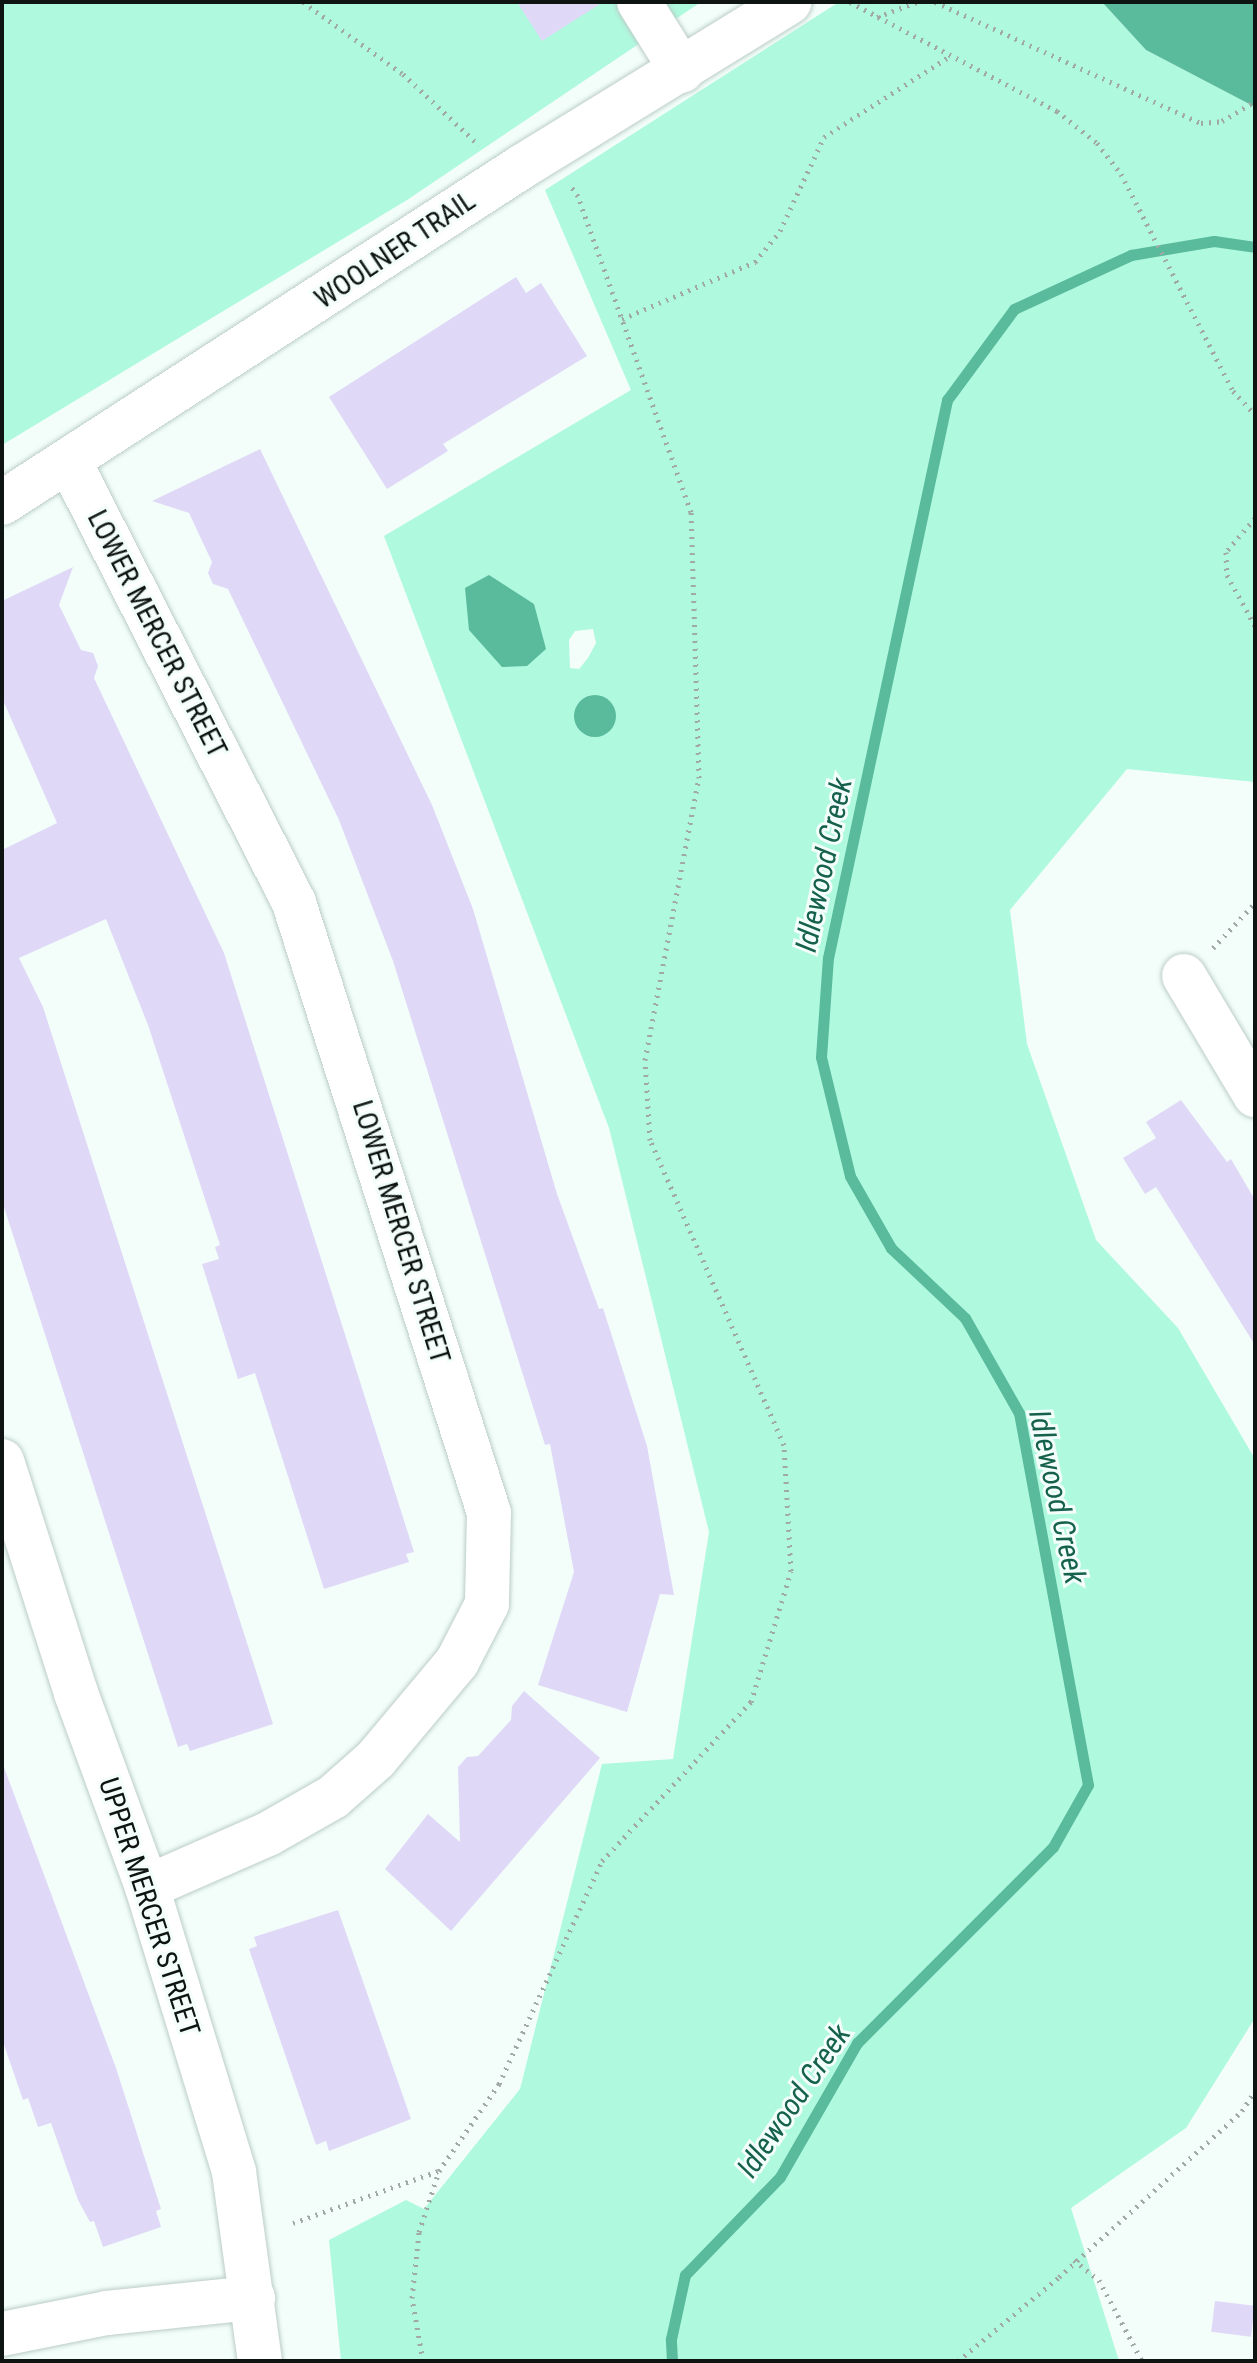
<!DOCTYPE html>
<html>
<head>
<meta charset="utf-8">
<style>
	body { margin:0 }
	#map { position:relative; width:1257px; height:2363px; overflow:hidden; background:#f3fefa; font-family:"Roboto Condensed",sans-serif }
	div>[style] { position:absolute }
	.green>* { inset:0; background:#aff9df }
	.water>* { inset:0; background:#5aba9c }
	.round { border-radius:50% }
	.stream>* { height:11px; margin:-5.5px; padding:0 5.5px; transform-origin:5.5px; border-radius:5.5px; background:#5aba9c }
	.building>* { inset:0; background:#dfd9f7; transform-origin:0 0 }
	.path>* { height:5px; margin-top:-2.5px; transform-origin:0; background:repeating-linear-gradient(90deg,#a0a9a6 0 2px,transparent 0 8px) }
	.roads { filter:drop-shadow(0 0 2px #bbcdc6) drop-shadow(0 0 2px #bbcdc6) }
	.minor>* { height:44px; margin:-22px; padding:0 22px; transform-origin:22px; border-radius:22px; background:#fff }
	span { translate:-50% -50%; white-space:nowrap; text-align:center; line-height:1.15; -webkit-text-stroke:6px #f3fefa; paint-order:stroke }
	.street-label { font-size:28px; color:#0e1412 }
	.water-label { font-size:30px; color:#15614c; font-style:italic }
	.frame { position:absolute; inset:0; border:4px solid #0e1412; pointer-events:none }
</style>
</head>
<body>
<div id="map">
	<div class="green">
		<i style="clip-path:polygon(2px 2px,701px 2px,407px 200px,2px 445px)"></i>
		<i style="clip-path:polygon(evenodd,839px 2px,1102px 2px,1146px 50px,1255px 107px,1255px 782px,1127px 769px,1010px 910px,1027px 1044px,1096px 1240px,1178px 1328px,1255px 1459px,1255px 2018px,1186px 2128px,1071px 2208px,1119px 2361px,341px 2361px,329px 2240px,406px 2200px,424px 2209px,520px 2089px,602px 1764px,673px 1759px,709px 1532px,609px 1128px,384px 536px,631px 390px,545px 190px,839px 2px,593px 629px,596px 643px,588px 658px,579px 669px,570px 668px,569px 640px,575px 631px,593px 629px)"></i>
	</div>
	<div class="water">
		<i style="clip-path:polygon(1102px 2px,1255px 2px,1255px 107px,1146px 50px)"></i>
		<i style="clip-path:polygon(489px 575px,534px 604px,546px 649px,527px 666px,502px 667px,469px 630px,465px 588px)"></i>
		<i class="round" style="left:574px;top:695px;width:42px;height:42px"></i>
	</div>
	<div class="stream">
		<i style="left:672px;top:2361px;width:22px;rotate:-93deg"></i>
		<i style="left:671px;top:2339px;width:66px;rotate:-77.7deg"></i>
		<i style="left:685px;top:2275px;width:136px;rotate:-45.9deg"></i>
		<i style="left:780px;top:2177px;width:155px;rotate:-60.1deg"></i>
		<i style="left:857px;top:2043px;width:277px;rotate:-45deg"></i>
		<i style="left:1053px;top:1847px;width:71px;rotate:-60.6deg"></i>
		<i style="left:1088px;top:1785px;width:378px;rotate:-100.5deg"></i>
		<i style="left:1019px;top:1413px;width:109px;rotate:-119.6deg"></i>
		<i style="left:965px;top:1318px;width:102px;rotate:-136.6deg"></i>
		<i style="left:891px;top:1248px;width:83px;rotate:-119.7deg"></i>
		<i style="left:850px;top:1176px;width:122px;rotate:-103.7deg"></i>
		<i style="left:821px;top:1057px;width:99px;rotate:-86deg"></i>
		<i style="left:828px;top:958px;width:571px;rotate:-77.96deg"></i>
		<i style="left:947px;top:400px;width:113px;rotate:-53.6deg"></i>
		<i style="left:1014px;top:309px;width:129px;rotate:-24.8deg"></i>
		<i style="left:1131px;top:255px;width:84px;rotate:-9.6deg"></i>
		<i style="left:1214px;top:241px;width:41px;rotate:8.3deg"></i>
	</div>
	<div class="building">
		<i style="clip-path:polygon(517px 2px,603px 2px,542px 41px)"></i>
		<i style="clip-path:polygon(516px 277px,526px 293px,541px 283px,587px 356px,443px 444px,448px 451px,387px 489px,329px 397px)"></i>
		<i style="clip-path:polygon(260px 449px,432px 805px,473px 909px,557px 1194px,599px 1309px,603px 1308px,647px 1446px,674px 1595px,660px 1594px,627px 1712px,538px 1685px,574px 1572px,550px 1444px,545px 1445px,393px 961px,339px 820px,228px 589px,213px 584px,208px 573px,212px 562px,189px 513px,152px 501px)"></i>
		<i style="clip-path:polygon(73px 567px,59px 605px,81px 650px,93px 653px,98px 666px,94px 678px,224px 953px,414px 1552px,406px 1554px,409px 1562px,324px 1589px,255px 1373px,238px 1379px,202px 1264px,219px 1259px,215px 1247px,220px 1245px,148px 1025px,106px 919px,19px 958px,43px 1007px,273px 1724px,190px 1751px,187px 1744px,178px 1747px,2px 1201px,2px 850px,57px 823px,2px 698px,2px 601px)"></i>
		<i style="clip-path:polygon(1181px 1100px,1227px 1162px,1231px 1159px,1255px 1200px,1255px 1345px,1156px 1187px,1145px 1194px,1123px 1158px,1156px 1138px,1146px 1122px)"></i>
		<i style="clip-path:polygon(524px 1691px,600px 1758px,451px 1931px,385px 1869px,428px 1814px,460px 1842px,458px 1767px,467px 1757px,478px 1756px,511px 1720px,512px 1706px)"></i>
		<i style="clip-path:polygon(2px 1762px,116px 2068px,161px 2209px,156px 2211px,161px 2227px,103px 2247px,94px 2221px,90px 2222px,78px 2200px,51px 2123px,38px 2127px,28px 2098px,23px 2100px,2px 2039px)"></i>
		<i style="clip-path:polygon(338px 1910px,411px 2119px,329px 2151px,326px 2141px,316px 2145px,249px 1949px,257px 1946px,254px 1937px)"></i>
		<i style="left:1215px;top:2301px;width:40px;height:31px;rotate:7deg"></i>
	</div>
	<div class="path">
		<i style="left:303px;top:2px;width:123px;rotate:35.8deg"></i>
		<i style="left:403px;top:74px;width:104px;rotate:43.1deg"></i>
		<i style="left:850px;top:2px;width:234px;rotate:27.8deg"></i>
		<i style="left:1057px;top:111px;width:51px;rotate:38.7deg"></i>
		<i style="left:1097px;top:143px;width:39px;rotate:52deg"></i>
		<i style="left:1121px;top:174px;width:244px;rotate:62.7deg"></i>
		<i style="left:1233px;top:391px;width:33px;rotate:47deg"></i>
		<i style="left:935px;top:2px;width:292px;rotate:24.5deg"></i>
		<i style="left:1201px;top:123px;width:21px;rotate:-5deg"></i>
		<i style="left:1222px;top:121px;width:39px;rotate:-31deg"></i>
		<i style="left:877px;top:17px;width:43px;rotate:-20.6deg"></i>
		<i style="left:622px;top:319px;width:145px;rotate:-23.2deg"></i>
		<i style="left:755px;top:262px;width:40px;rotate:-51deg"></i>
		<i style="left:780px;top:231px;width:104px;rotate:-64.9deg"></i>
		<i style="left:824px;top:137px;width:150px;rotate:-32.7deg"></i>
		<i style="left:1255px;top:518px;width:45px;rotate:130.5deg"></i>
		<i style="left:1226px;top:552px;width:23px;rotate:88deg"></i>
		<i style="left:1227px;top:575px;width:58px;rotate:61.2deg"></i>
		<i style="left:1213px;top:948px;width:62px;rotate:-47deg"></i>
		<i style="left:293px;top:2223px;width:154px;rotate:-19.7deg"></i>
		<i style="left:1074px;top:2260px;width:32px;rotate:39deg"></i>
		<i style="left:1099px;top:2280px;width:92px;rotate:62deg"></i>
		<i style="left:423px;top:2361px;width:64px;rotate:-99.9deg"></i>
		<i style="left:412px;top:2298px;width:66px;rotate:-83.9deg"></i>
		<i style="left:419px;top:2232px;width:64px;rotate:-71.8deg"></i>
		<i style="left:439px;top:2171px;width:106px;rotate:-55.4deg"></i>
		<i style="left:499px;top:2084px;width:246px;rotate:-65.2deg"></i>
		<i style="left:602px;top:1861px;width:218px;rotate:-46.9deg"></i>
		<i style="left:751px;top:1702px;width:137px;rotate:-73deg"></i>
		<i style="left:791px;top:1571px;width:126px;rotate:-93.2deg"></i>
		<i style="left:784px;top:1445px;width:333px;rotate:-113.7deg"></i>
		<i style="left:650px;top:1140px;width:80px;rotate:-93.6deg"></i>
		<i style="left:645px;top:1060px;width:287px;rotate:-79.2deg"></i>
		<i style="left:699px;top:778px;width:266px;rotate:-91.7deg"></i>
		<i style="left:691px;top:512px;width:336px;rotate:-109.7deg"></i>
		<i style="left:578px;top:196px;width:14px;rotate:-126deg"></i>
		<i style="left:958px;top:2361px;width:131px;rotate:-39.7deg"></i>
		<i style="left:1059px;top:2277px;width:247px;rotate:-42.2deg"></i>
		<i style="left:1242px;top:2111px;width:24px;rotate:-57deg"></i>
	</div>
	<div class="roads">
		<div class="minor">
			<i style="left:639px;top:2px;width:81px;rotate:58.1deg"></i>
			<i style="left:69px;top:461px;width:496px;rotate:63deg"></i>
			<i style="left:294px;top:903px;width:640px;rotate:72.27deg"></i>
			<i style="left:489px;top:1513px;width:91px;rotate:91.3deg"></i>
			<i style="left:487px;top:1604px;width:65px;rotate:117.3deg"></i>
			<i style="left:457px;top:1662px;width:126px;rotate:129.9deg"></i>
			<i style="left:376px;top:1759px;width:57px;rotate:138.5deg"></i>
			<i style="left:333px;top:1797px;width:75px;rotate:150.4deg"></i>
			<i style="left:268px;top:1834px;width:132px;rotate:156.3deg"></i>
			<i style="left:2px;top:503px;width:620px;rotate:-32.9deg"></i>
			<i style="left:523px;top:166px;width:313px;rotate:-31.6deg"></i>
			<i style="left:1184px;top:976px;width:139px;rotate:59.2deg"></i>
			<i style="left:2px;top:1461px;width:244px;rotate:72.3deg"></i>
			<i style="left:76px;top:1693px;width:207px;rotate:69.9deg"></i>
			<i style="left:147px;top:1887px;width:298px;rotate:73deg"></i>
			<i style="left:234px;top:2172px;width:191px;rotate:82.2deg"></i>
			<i style="left:2px;top:2334px;width:107px;rotate:-11.3deg"></i>
			<i style="left:107px;top:2313px;width:147px;rotate:-5.9deg"></i>
		</div>
	</div>
	<div class="street-label">
		<span style="left:395px;top:250px;rotate:-34deg">WOOLNER TRAIL</span>
		<span style="left:157px;top:634px;rotate:63deg">LOWER MERCER STREET</span>
		<span style="left:401px;top:1232px;rotate:73deg">LOWER MERCER STREET</span>
		<span style="left:149px;top:1907px;rotate:72deg">UPPER MERCER STREET</span>
	</div>
	<div class="water-label">
		<span style="left:824px;top:865px;rotate:-78deg">Idlewood Creek</span>
		<span style="left:1057px;top:1497px;rotate:78deg">Idlewood Creek</span>
		<span style="left:794px;top:2101px;rotate:-56deg">Idlewood Creek</span>
	</div>
	<div class="frame"></div>
</div>
</body>
</html>
